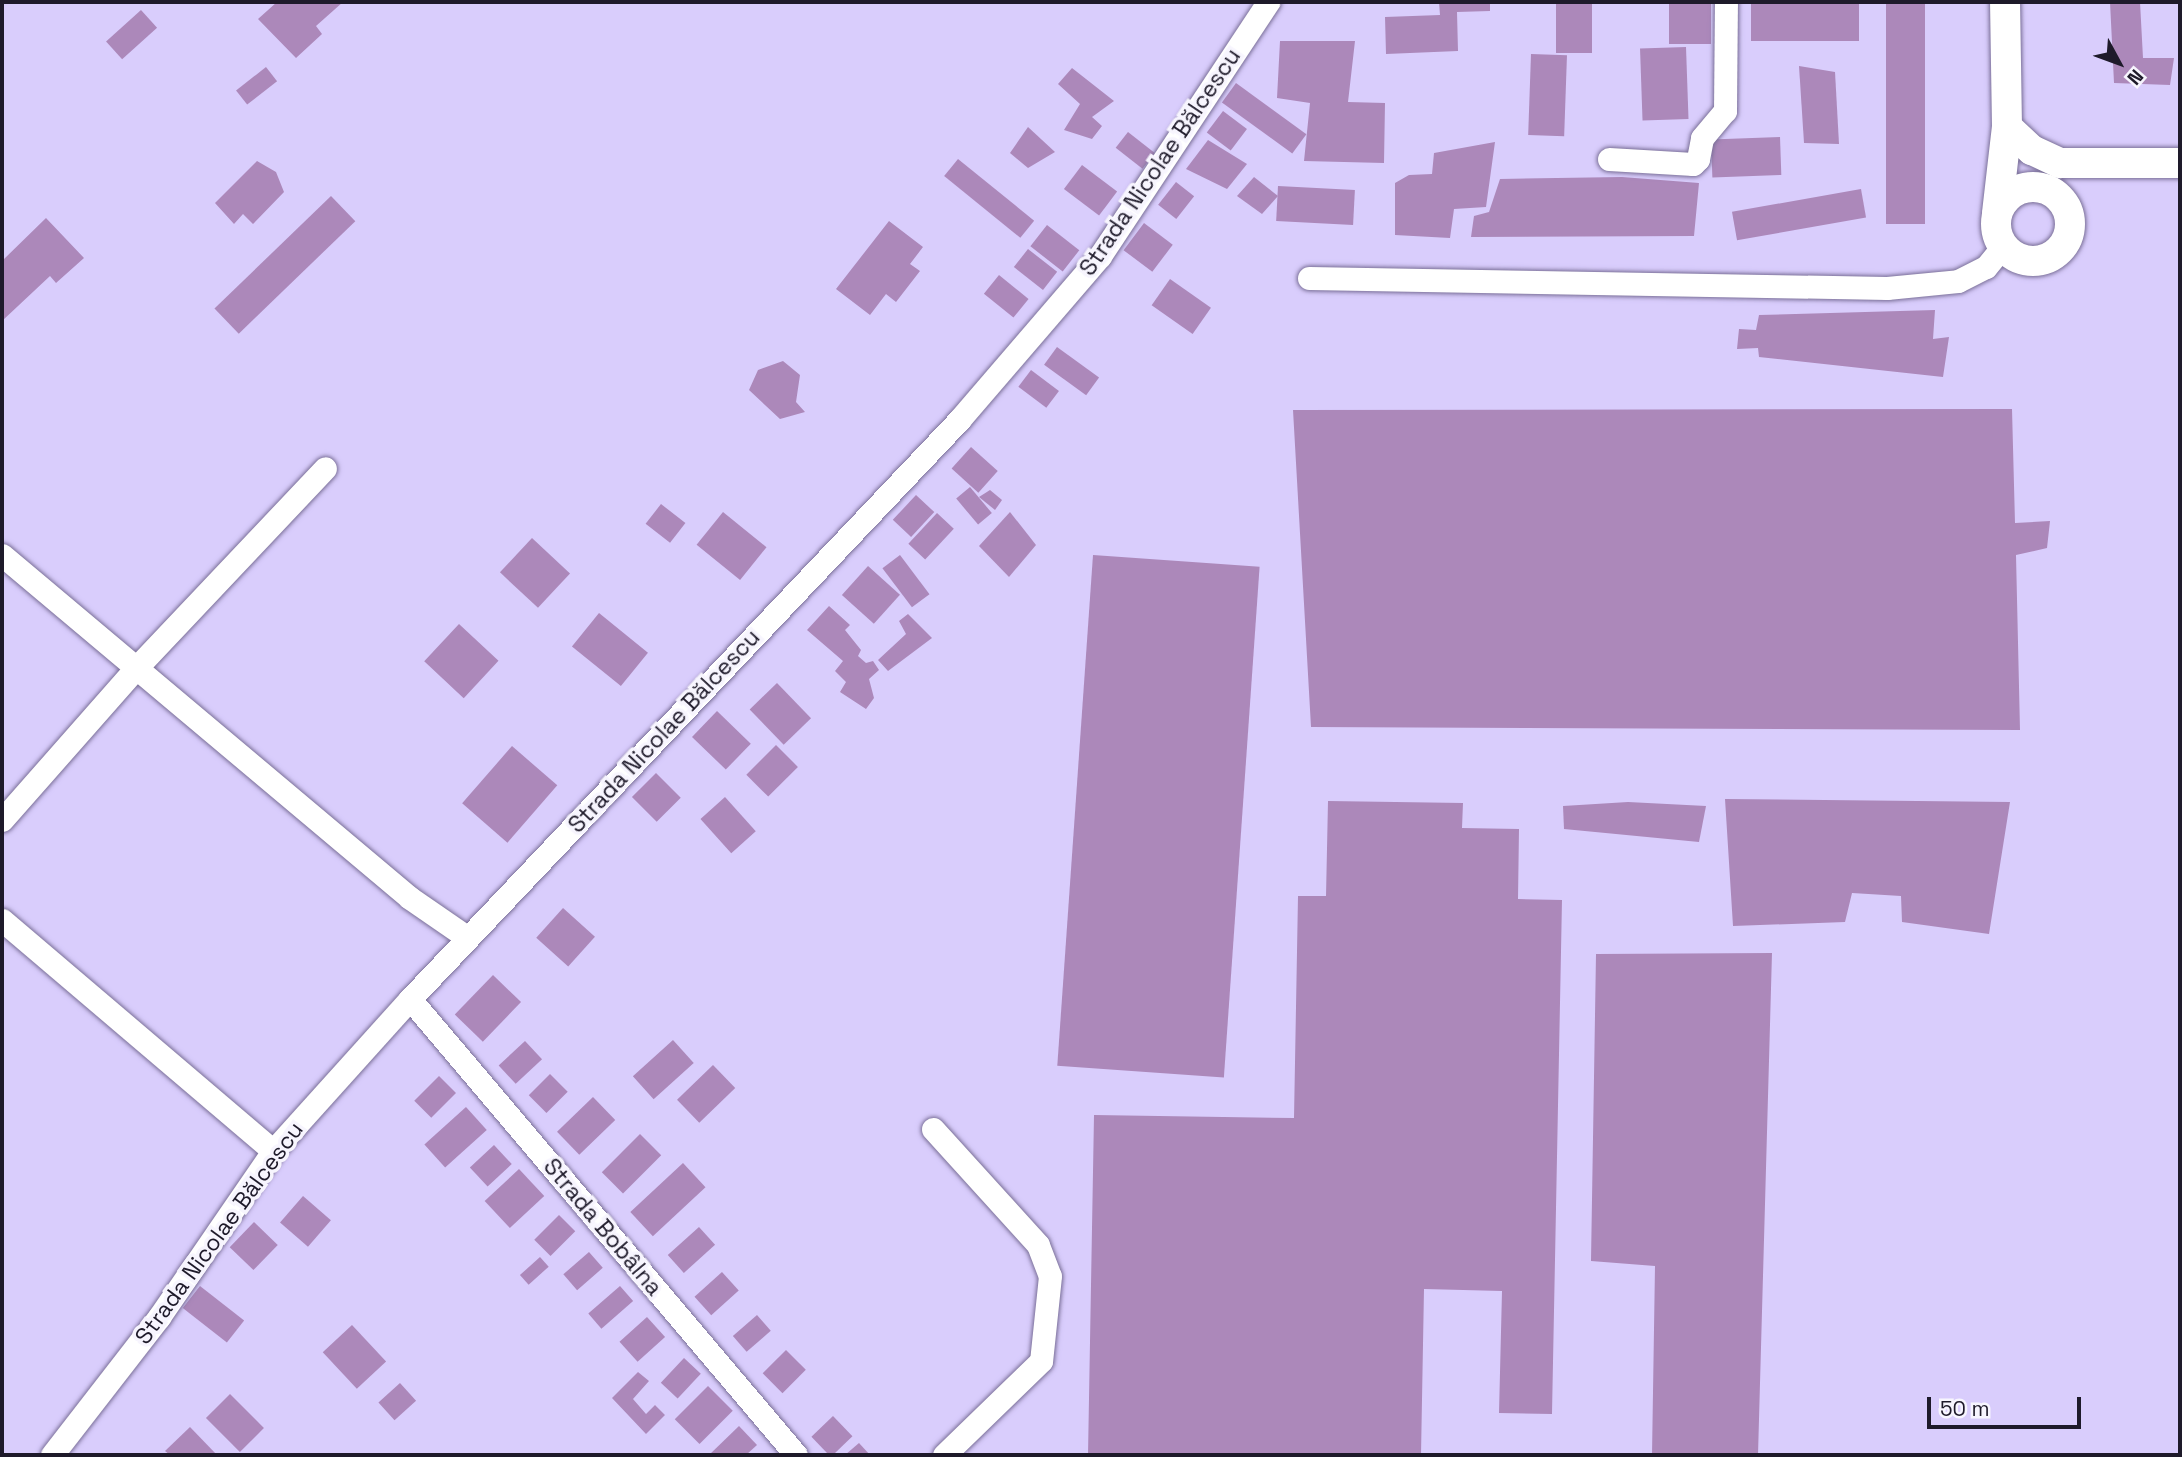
<!DOCTYPE html>
<html>
<head>
<meta charset="utf-8">
<style>
	body { margin:0 }
	#map { position:relative; width:2182px; height:1457px; overflow:hidden; background:#d9cdfc; font-family:"Space Grotesk",sans-serif }
	div>[style] { position:absolute }
	.building>* { inset:0; background:#ac88ba; transform-origin:0 0 }
	.roads { filter:drop-shadow(0 0 2px #7a6f98) drop-shadow(0 0 2px #7a6f98) }
	.minor>* { height:23px; margin:-11.5px; padding:0 11.5px; transform-origin:11.5px; border-radius:11.5px; background:#fff }
	.major>* { height:30px; margin:-15px; padding:0 15px; transform-origin:15px; border-radius:15px; background:#fff }
	.major>.ring { margin:-15px; padding:0; box-sizing:content-box; background:none; border:30px solid #fff; border-radius:50% }
	span { translate:-50% -50%; white-space:nowrap; text-align:center; line-height:1.15; -webkit-text-stroke:7px #f7f5fe; paint-order:stroke }
	.street-label { font-size:23px; color:#1e1a2a }
	.frame { position:absolute; inset:0; border:4px solid #1e1a2a; pointer-events:none }
	.north { position:absolute; left:2084px; top:28px; width:70px; height:70px; -webkit-text-stroke:5px #f7f5fe; paint-order:stroke; rotate:131deg; font-size:19px; font-weight:700; line-height:28px; text-align:center; color:#1e1a2a }
	.north::after { content:''; display:block; margin:auto; width:24px; height:32px; background:#1e1a2a; clip-path:polygon(50% 0,100% 100%,50% 72%,0 100%) }
	.scale { position:absolute; left:1927px; top:1397px; width:154px; height:32px; box-sizing:border-box; border:4px solid #1e1a2a; border-top:0; padding-left:9px; font-size:21px; line-height:24px; white-space:nowrap; color:#1e1a2a; -webkit-text-stroke:5px #f7f5fe; paint-order:stroke }
</style>
</head>
<body>
<div id="map">
	<div class="building">
		<i style="clip-path:polygon(277px 2px,343px 2px,316px 26px,322px 34px,296px 58px,258px 19px)"></i>
		<i style="clip-path:polygon(1439px 2px,1490px 2px,1490px 11px,1457px 12px,1458px 51px,1386px 54px,1385px 17px,1440px 15px)"></i>
		<i style="left:1556px;top:2px;width:36px;height:51px"></i>
		<i style="left:1669px;top:2px;width:42px;height:42px"></i>
		<i style="left:1751px;top:2px;width:108px;height:39px"></i>
		<i style="left:1886px;top:2px;width:39px;height:222px"></i>
		<i style="clip-path:polygon(2110px 2px,2140px 2px,2143px 58px,2174px 58px,2170px 85px,2114px 83px)"></i>
		<i style="left:141px;top:10px;width:24px;height:47px;rotate:48deg"></i>
		<i style="clip-path:polygon(1280px 41px,1355px 41px,1348px 102px,1385px 103px,1384px 163px,1304px 161px,1310px 103px,1277px 98px)"></i>
		<i style="left:1686px;top:47px;width:72px;height:46px;rotate:88deg"></i>
		<i style="left:1531px;top:54px;width:36px;height:81px;rotate:2deg"></i>
		<i style="clip-path:polygon(1799px 66px,1835px 72px,1839px 144px,1804px 143px)"></i>
		<i style="left:266px;top:67px;width:18px;height:38px;rotate:52deg"></i>
		<i style="clip-path:polygon(1072px 68px,1114px 101px,1092px 117px,1102px 126px,1092px 139px,1064px 130px,1080px 104px,1058px 84px)"></i>
		<i style="left:1236px;top:83px;width:87px;height:24px;rotate:36deg"></i>
		<i style="left:1223px;top:111px;width:30px;height:27px;rotate:37deg"></i>
		<i style="clip-path:polygon(1028px 127px,1055px 152px,1028px 168px,1010px 153px)"></i>
		<i style="left:1128px;top:132px;width:34px;height:20px;rotate:38deg"></i>
		<i style="left:1780px;top:137px;width:38px;height:69px;rotate:88deg"></i>
		<i style="clip-path:polygon(1208px 140px,1247px 164px,1227px 189px,1186px 169px)"></i>
		<i style="clip-path:polygon(1495px 142px,1486px 207px,1454px 209px,1450px 238px,1395px 235px,1395px 183px,1409px 175px,1432px 174px,1434px 153px)"></i>
		<i style="left:958px;top:159px;width:98px;height:22px;rotate:39deg"></i>
		<i style="clip-path:polygon(257px 161px,276px 172px,284px 192px,253px 224px,243px 214px,234px 224px,215px 203px)"></i>
		<i style="left:1082px;top:165px;width:44px;height:30px;rotate:37deg"></i>
		<i style="clip-path:polygon(1254px 177px,1278px 196px,1262px 214px,1237px 196px)"></i>
		<i style="clip-path:polygon(1622px 177px,1699px 183px,1694px 236px,1471px 237px,1474px 216px,1489px 212px,1500px 179px)"></i>
		<i style="left:1176px;top:182px;width:23px;height:29px;rotate:38deg"></i>
		<i style="left:1278px;top:186px;width:77px;height:35px;rotate:3deg"></i>
		<i style="left:1861px;top:189px;width:29px;height:131px;rotate:80deg"></i>
		<i style="left:331px;top:196px;width:35px;height:162px;rotate:46deg"></i>
		<i style="clip-path:polygon(46px 218px,84px 258px,56px 283px,50px 276px,2px 321px,2px 261px)"></i>
		<i style="clip-path:polygon(889px 221px,923px 247px,910px 264px,920px 271px,896px 302px,886px 294px,870px 315px,836px 289px)"></i>
		<i style="left:1144px;top:223px;width:36px;height:34px;rotate:37deg"></i>
		<i style="left:1047px;top:225px;width:41px;height:27px;rotate:38deg"></i>
		<i style="left:1028px;top:249px;width:37px;height:23px;rotate:38deg"></i>
		<i style="left:999px;top:275px;width:38px;height:24px;rotate:39deg"></i>
		<i style="left:1170px;top:279px;width:50px;height:32px;rotate:35deg"></i>
		<i style="clip-path:polygon(1935px 310px,1933px 339px,1949px 337px,1943px 377px,1759px 357px,1758px 348px,1737px 349px,1739px 329px,1756px 330px,1759px 315px)"></i>
		<i style="left:1057px;top:347px;width:52px;height:22px;rotate:36deg"></i>
		<i style="clip-path:polygon(783px 361px,800px 375px,796px 402px,805px 412px,780px 419px,749px 390px,758px 370px)"></i>
		<i style="left:1031px;top:370px;width:35px;height:21px;rotate:37deg"></i>
		<i style="clip-path:polygon(2012px 409px,2015px 523px,2050px 521px,2047px 548px,2016px 555px,2020px 730px,1311px 727px,1293px 410px)"></i>
		<i style="left:971px;top:447px;width:36px;height:29px;rotate:42deg"></i>
		<i style="left:970px;top:487px;width:34px;height:18px;rotate:50deg"></i>
		<i style="clip-path:polygon(990px 490px,1002px 500px,995px 510px,979px 497px)"></i>
		<i style="left:916px;top:495px;width:25px;height:34px;rotate:43deg"></i>
		<i style="left:661px;top:504px;width:31px;height:25px;rotate:38deg"></i>
		<i style="left:723px;top:512px;width:56px;height:42px;rotate:39deg"></i>
		<i style="clip-path:polygon(1010px 512px,1036px 545px,1009px 577px,979px 546px)"></i>
		<i style="left:937px;top:513px;width:23px;height:42px;rotate:43deg"></i>
		<i style="left:532px;top:538px;width:52px;height:47px;rotate:43deg"></i>
		<i style="left:900px;top:555px;width:49px;height:22px;rotate:53deg"></i>
		<i style="left:1093px;top:555px;width:167px;height:512px;rotate:4deg"></i>
		<i style="left:868px;top:566px;width:43px;height:39px;rotate:42deg"></i>
		<i style="clip-path:polygon(829px 606px,850px 625px,845px 630px,861px 650px,858px 656px,866px 663px,873px 661px,879px 670px,869px 679px,874px 698px,866px 709px,840px 692px,846px 682px,835px 671px,843px 661px,807px 630px)"></i>
		<i style="left:599px;top:613px;width:63px;height:43px;rotate:39deg"></i>
		<i style="clip-path:polygon(908px 614px,932px 638px,888px 671px,878px 660px,906px 634px,899px 621px)"></i>
		<i style="left:459px;top:624px;width:54px;height:51px;rotate:43deg"></i>
		<i style="left:777px;top:683px;width:49px;height:38px;rotate:46deg"></i>
		<i style="left:717px;top:711px;width:47px;height:36px;rotate:44deg"></i>
		<i style="left:776px;top:745px;width:31px;height:42px;rotate:45deg"></i>
		<i style="left:512px;top:746px;width:60px;height:76px;rotate:41deg"></i>
		<i style="left:656px;top:773px;width:35px;height:34px;rotate:45deg"></i>
		<i style="left:725px;top:797px;width:46px;height:33px;rotate:48deg"></i>
		<i style="clip-path:polygon(1725px 799px,2010px 802px,1989px 934px,1902px 922px,1901px 896px,1852px 893px,1845px 922px,1733px 926px)"></i>
		<i style="clip-path:polygon(1328px 801px,1463px 803px,1462px 828px,1519px 829px,1518px 899px,1562px 900px,1552px 1414px,1499px 1413px,1502px 1291px,1424px 1289px,1421px 1455px,1088px 1455px,1094px 1115px,1294px 1118px,1298px 896px,1326px 896px)"></i>
		<i style="clip-path:polygon(1628px 802px,1706px 806px,1699px 842px,1564px 829px,1563px 806px)"></i>
		<i style="left:563px;top:908px;width:43px;height:40px;rotate:42deg"></i>
		<i style="clip-path:polygon(1772px 953px,1758px 1455px,1652px 1455px,1655px 1266px,1591px 1261px,1596px 954px)"></i>
		<i style="left:493px;top:975px;width:39px;height:55px;rotate:44deg"></i>
		<i style="left:673px;top:1040px;width:31px;height:54px;rotate:48deg"></i>
		<i style="left:525px;top:1041px;width:25px;height:36px;rotate:47deg"></i>
		<i style="left:713px;top:1065px;width:32px;height:50px;rotate:46deg"></i>
		<i style="left:550px;top:1074px;width:25px;height:30px;rotate:45deg"></i>
		<i style="left:439px;top:1076px;width:24px;height:35px;rotate:45deg"></i>
		<i style="left:593px;top:1097px;width:32px;height:50px;rotate:46deg"></i>
		<i style="left:466px;top:1107px;width:31px;height:56px;rotate:48deg"></i>
		<i style="left:640px;top:1134px;width:30px;height:54px;rotate:45deg"></i>
		<i style="left:494px;top:1145px;width:26px;height:33px;rotate:47deg"></i>
		<i style="left:683px;top:1163px;width:33px;height:72px;rotate:47deg"></i>
		<i style="left:519px;top:1169px;width:37px;height:47px;rotate:47deg"></i>
		<i style="left:303px;top:1196px;width:37px;height:35px;rotate:41deg"></i>
		<i style="left:559px;top:1215px;width:23px;height:35px;rotate:45deg"></i>
		<i style="left:254px;top:1222px;width:33px;height:35px;rotate:44deg"></i>
		<i style="left:699px;top:1227px;width:24px;height:42px;rotate:48deg"></i>
		<i style="left:589px;top:1252px;width:21px;height:34px;rotate:49deg"></i>
		<i style="left:540px;top:1257px;width:13px;height:27px;rotate:48deg"></i>
		<i style="left:722px;top:1272px;width:25px;height:37px;rotate:48deg"></i>
		<i style="left:200px;top:1286px;width:56px;height:28px;rotate:38deg"></i>
		<i style="left:620px;top:1286px;width:20px;height:42px;rotate:49deg"></i>
		<i style="left:757px;top:1315px;width:21px;height:32px;rotate:49deg"></i>
		<i style="left:647px;top:1317px;width:27px;height:37px;rotate:48deg"></i>
		<i style="left:352px;top:1325px;width:50px;height:40px;rotate:47deg"></i>
		<i style="left:786px;top:1350px;width:28px;height:33px;rotate:45deg"></i>
		<i style="left:684px;top:1358px;width:23px;height:34px;rotate:43deg"></i>
		<i style="clip-path:polygon(638px 1372px,649px 1381px,633px 1399px,646px 1414px,655px 1405px,665px 1415px,646px 1434px,612px 1398px)"></i>
		<i style="left:400px;top:1383px;width:24px;height:29px;rotate:48deg"></i>
		<i style="left:708px;top:1386px;width:35px;height:47px;rotate:45deg"></i>
		<i style="left:230px;top:1394px;width:48px;height:34px;rotate:45deg"></i>
		<i style="left:833px;top:1416px;width:28px;height:30px;rotate:46deg"></i>
		<i style="clip-path:polygon(739px 1426px,757px 1445px,746px 1455px,709px 1455px)"></i>
		<i style="clip-path:polygon(190px 1427px,217px 1455px,170px 1455px,165px 1451px)"></i>
		<i style="clip-path:polygon(859px 1443px,870px 1455px,845px 1455px)"></i>
	</div>
	<div class="roads">
		<div class="minor">
			<i style="left:1609px;top:159px;width:84px;rotate:3.4deg"></i>
			<i style="left:1693px;top:164px;width:7px;rotate:-45deg"></i>
			<i style="left:1698px;top:159px;width:21px;rotate:-79deg"></i>
			<i style="left:1702px;top:138px;width:35px;rotate:-50deg"></i>
			<i style="left:1725px;top:111px;width:109px;rotate:-89.5deg"></i>
			<i style="left:1309px;top:278px;width:578px;rotate:0.99deg"></i>
			<i style="left:1887px;top:288px;width:71px;rotate:-5.6deg"></i>
			<i style="left:1958px;top:281px;width:31px;rotate:-27deg"></i>
			<i style="left:1986px;top:267px;width:27px;rotate:-51deg"></i>
			<i style="left:2px;top:555px;width:533px;rotate:40.05deg"></i>
			<i style="left:410px;top:898px;width:70px;rotate:34.6deg"></i>
			<i style="left:2px;top:820px;width:205px;rotate:-48.6deg"></i>
			<i style="left:138px;top:666px;width:272px;rotate:-46.6deg"></i>
			<i style="left:2px;top:920px;width:356px;rotate:40.4deg"></i>
			<i style="left:410px;top:999px;width:597px;rotate:49.75deg"></i>
			<i style="left:933px;top:1129px;width:156px;rotate:47.8deg"></i>
			<i style="left:1038px;top:1245px;width:33px;rotate:69deg"></i>
			<i style="left:1050px;top:1276px;width:85px;rotate:96deg"></i>
			<i style="left:1041px;top:1361px;width:135px;rotate:135.9deg"></i>
			<i style="left:52px;top:1455px;width:175px;rotate:-52.2deg"></i>
			<i style="left:159px;top:1317px;width:201px;rotate:-55.5deg"></i>
			<i style="left:273px;top:1151px;width:205px;rotate:-48deg"></i>
			<i style="left:410px;top:999px;width:798px;rotate:-46.52deg"></i>
			<i style="left:959px;top:420px;width:216px;rotate:-49.3deg"></i>
			<i style="left:1100px;top:256px;width:305px;rotate:-56.5deg"></i>
		</div>
		<div class="major">
			<i style="left:2007px;top:127px;width:34px;rotate:43deg"></i>
			<i style="left:2032px;top:150px;width:31px;rotate:25deg"></i>
			<i style="left:2060px;top:163px;width:120px"></i>
			<i class="ring" style="left:1996px;top:187px;width:44px;height:44px"></i>
			<i style="left:1997px;top:213px;width:87px;rotate:-83.4deg"></i>
			<i style="left:2007px;top:127px;width:125px;rotate:-90.9deg"></i>
		</div>
	</div>
	<div class="street-label">
		<span style="left:1160px;top:162px;rotate:-56deg">Strada Nicolae Bălcescu</span>
		<span style="left:664px;top:731px;rotate:-47deg">Strada Nicolae Bălcescu</span>
		<span style="left:603px;top:1227px;rotate:50deg">Strada Bobâlna</span>
		<span style="left:219px;top:1233px;rotate:-54deg">Strada Nicolae Bălcescu</span>
	</div>
	<div class="frame"></div>
	<div class="north">N</div>
	<div class="scale">50 m</div>
</div>
</body>
</html>
